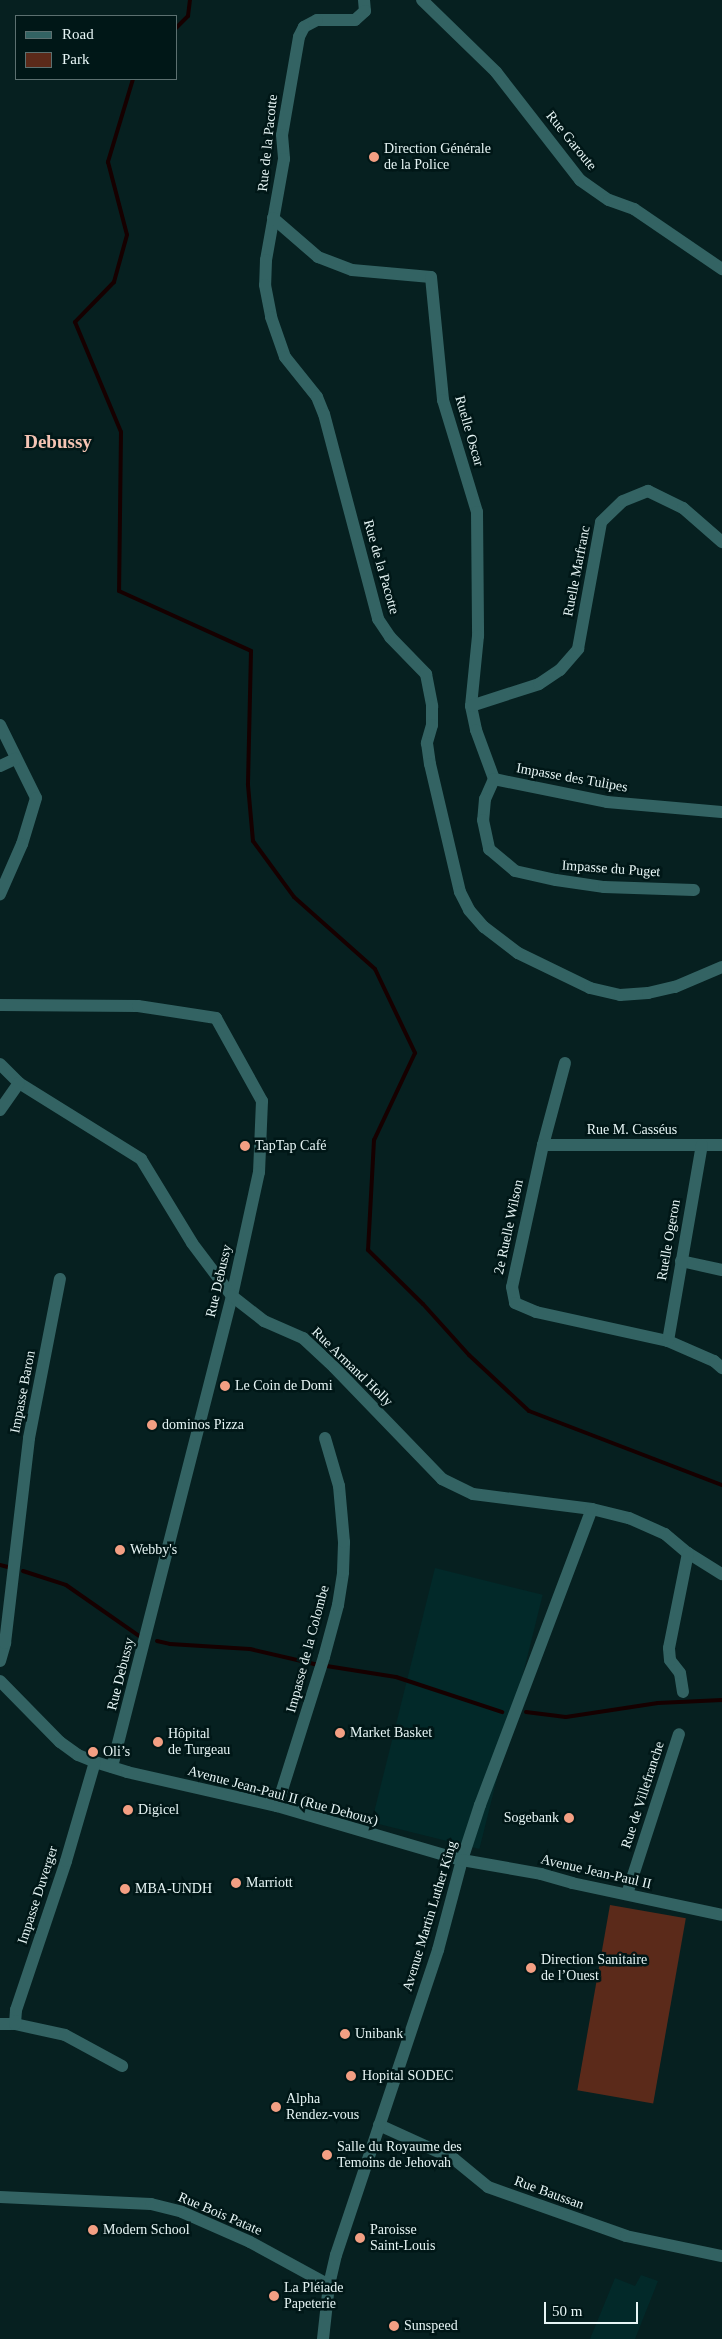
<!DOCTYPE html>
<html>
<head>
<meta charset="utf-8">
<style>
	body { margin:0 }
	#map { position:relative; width:722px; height:2339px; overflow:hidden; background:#062020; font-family:Georgia,serif }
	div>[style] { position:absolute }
	.built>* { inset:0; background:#022929; transform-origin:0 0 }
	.green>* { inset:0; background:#5b2a1a; transform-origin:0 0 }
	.stream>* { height:4px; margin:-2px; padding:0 2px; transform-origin:2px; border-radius:2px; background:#160000 }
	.minor>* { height:12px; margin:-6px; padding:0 6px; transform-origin:6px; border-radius:6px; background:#336363 }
	.tertiary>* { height:12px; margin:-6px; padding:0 6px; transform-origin:6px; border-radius:6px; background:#336363 }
	.dots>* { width:14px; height:14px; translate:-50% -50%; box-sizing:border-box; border:2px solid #001717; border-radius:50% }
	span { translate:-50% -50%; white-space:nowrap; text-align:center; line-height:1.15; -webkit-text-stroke:5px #001717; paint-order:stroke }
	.street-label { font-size:14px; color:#e6f5f5 }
	.poi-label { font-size:14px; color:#e6f5f5 }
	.left { translate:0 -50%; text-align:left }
	.right { translate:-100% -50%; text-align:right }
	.district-label { font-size:19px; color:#f5c4b4; font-weight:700 }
	.legend { position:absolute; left:15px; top:15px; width:162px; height:65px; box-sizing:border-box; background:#001717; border:1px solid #5c7070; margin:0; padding:6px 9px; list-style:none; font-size:15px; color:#e6f5f5 }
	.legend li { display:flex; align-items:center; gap:10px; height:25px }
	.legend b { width:25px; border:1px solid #5c7070 }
	.scale { position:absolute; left:544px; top:2302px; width:94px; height:22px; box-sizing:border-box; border:2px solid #e6f5f5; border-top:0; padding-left:6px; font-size:15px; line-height:18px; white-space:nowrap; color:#e6f5f5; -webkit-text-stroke:4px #001717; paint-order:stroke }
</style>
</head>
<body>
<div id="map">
	<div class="built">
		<i style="left:435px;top:1568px;width:111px;height:262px;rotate:14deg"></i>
		<i style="clip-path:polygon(641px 2275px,658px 2281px,635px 2339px,590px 2339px,615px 2278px,635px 2286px)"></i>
	</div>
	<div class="green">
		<i style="left:610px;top:1905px;width:77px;height:188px;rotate:10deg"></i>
	</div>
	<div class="stream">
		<i style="left:176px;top:28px;width:17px;rotate:-45deg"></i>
		<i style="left:188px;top:16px;width:16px;rotate:-83deg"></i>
		<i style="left:133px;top:79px;width:87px;rotate:106.8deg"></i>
		<i style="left:108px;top:162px;width:75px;rotate:75.4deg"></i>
		<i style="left:127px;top:235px;width:49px;rotate:105.5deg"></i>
		<i style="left:114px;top:282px;width:56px;rotate:134.3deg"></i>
		<i style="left:75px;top:322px;width:119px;rotate:67.3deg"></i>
		<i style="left:121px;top:432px;width:159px;rotate:90.7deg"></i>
		<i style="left:119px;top:591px;width:145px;rotate:24.4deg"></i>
		<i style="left:251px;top:651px;width:134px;rotate:91.3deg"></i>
		<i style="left:248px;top:785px;width:56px;rotate:84.9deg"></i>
		<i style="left:253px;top:841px;width:69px;rotate:53.8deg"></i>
		<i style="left:294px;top:897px;width:108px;rotate:41.6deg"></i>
		<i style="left:375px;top:969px;width:93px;rotate:64.5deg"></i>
		<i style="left:415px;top:1053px;width:96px;rotate:115.2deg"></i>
		<i style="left:374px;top:1140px;width:110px;rotate:93.1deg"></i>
		<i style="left:368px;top:1250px;width:77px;rotate:44.5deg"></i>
		<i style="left:423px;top:1304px;width:69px;rotate:48deg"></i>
		<i style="left:469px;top:1355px;width:82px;rotate:43deg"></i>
		<i style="left:529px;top:1411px;width:207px;rotate:21deg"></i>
		<i style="left:0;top:1565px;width:8px;rotate:14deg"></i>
		<i style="left:23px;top:1571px;width:45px;rotate:18deg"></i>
		<i style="left:66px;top:1585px;width:89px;rotate:34.9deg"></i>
		<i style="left:157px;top:1641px;width:13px;rotate:13deg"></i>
		<i style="left:170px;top:1644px;width:80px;rotate:3.6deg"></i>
		<i style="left:250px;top:1649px;width:66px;rotate:13.2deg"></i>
		<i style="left:314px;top:1664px;width:83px;rotate:9deg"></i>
		<i style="left:396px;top:1677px;width:112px;rotate:18.3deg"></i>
		<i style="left:526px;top:1712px;width:40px;rotate:7.1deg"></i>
		<i style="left:566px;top:1717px;width:93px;rotate:-8.7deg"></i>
		<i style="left:658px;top:1703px;width:64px;rotate:-2.7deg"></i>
	</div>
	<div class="minor">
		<i style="left:364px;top:0;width:11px;rotate:85deg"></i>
		<i style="left:365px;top:11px;width:13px;rotate:138deg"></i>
		<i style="left:355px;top:20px;width:38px;rotate:180deg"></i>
		<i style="left:317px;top:20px;width:15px;rotate:152deg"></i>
		<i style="left:304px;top:27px;width:11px;rotate:117deg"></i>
		<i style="left:299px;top:37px;width:99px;rotate:99.8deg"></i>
		<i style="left:282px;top:135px;width:24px;rotate:85deg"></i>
		<i style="left:284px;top:159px;width:103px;rotate:100.1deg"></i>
		<i style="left:266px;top:260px;width:25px;rotate:92deg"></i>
		<i style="left:265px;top:285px;width:33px;rotate:79deg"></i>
		<i style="left:271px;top:317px;width:42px;rotate:70.7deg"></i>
		<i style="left:285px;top:357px;width:51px;rotate:51.3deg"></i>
		<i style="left:317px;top:397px;width:18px;rotate:68deg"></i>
		<i style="left:324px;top:414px;width:212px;rotate:75.2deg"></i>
		<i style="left:378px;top:619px;width:22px;rotate:56deg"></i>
		<i style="left:390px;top:637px;width:52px;rotate:45.8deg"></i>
		<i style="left:426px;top:674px;width:33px;rotate:79deg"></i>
		<i style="left:432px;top:706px;width:19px;rotate:90deg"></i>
		<i style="left:432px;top:725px;width:19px;rotate:106deg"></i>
		<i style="left:427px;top:743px;width:21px;rotate:82deg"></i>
		<i style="left:430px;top:764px;width:131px;rotate:76.8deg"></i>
		<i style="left:460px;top:892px;width:20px;rotate:63deg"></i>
		<i style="left:469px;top:910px;width:23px;rotate:49deg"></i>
		<i style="left:484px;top:927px;width:43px;rotate:37.4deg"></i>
		<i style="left:518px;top:953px;width:80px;rotate:25.9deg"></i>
		<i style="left:590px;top:988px;width:31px;rotate:13deg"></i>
		<i style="left:620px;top:995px;width:28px;rotate:-4deg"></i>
		<i style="left:648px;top:993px;width:28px;rotate:-13deg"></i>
		<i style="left:675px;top:987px;width:51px;rotate:-23.1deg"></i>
		<i style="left:422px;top:0;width:103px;rotate:44.2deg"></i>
		<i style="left:496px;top:72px;width:137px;rotate:52.1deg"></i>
		<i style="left:580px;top:180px;width:35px;rotate:35deg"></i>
		<i style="left:609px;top:200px;width:27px;rotate:20deg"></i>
		<i style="left:634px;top:209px;width:107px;rotate:34.3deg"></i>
		<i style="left:273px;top:218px;width:60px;rotate:40.9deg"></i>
		<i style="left:318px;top:257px;width:36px;rotate:21deg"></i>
		<i style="left:352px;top:270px;width:79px;rotate:5.1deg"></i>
		<i style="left:431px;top:277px;width:124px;rotate:84.4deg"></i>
		<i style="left:443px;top:400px;width:117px;rotate:73.1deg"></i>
		<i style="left:477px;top:512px;width:124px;rotate:89.5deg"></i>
		<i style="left:478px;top:636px;width:70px;rotate:95.7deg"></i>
		<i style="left:471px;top:706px;width:25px;rotate:78deg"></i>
		<i style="left:476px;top:730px;width:52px;rotate:69.8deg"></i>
		<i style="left:494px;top:779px;width:115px;rotate:11.5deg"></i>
		<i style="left:607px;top:802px;width:115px;rotate:5deg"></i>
		<i style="left:471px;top:706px;width:71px;rotate:-17.9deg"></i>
		<i style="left:539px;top:684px;width:25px;rotate:-34deg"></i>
		<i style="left:560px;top:670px;width:28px;rotate:-49deg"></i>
		<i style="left:578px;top:649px;width:129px;rotate:-79.7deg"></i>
		<i style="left:601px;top:522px;width:30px;rotate:-44deg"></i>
		<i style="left:623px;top:501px;width:27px;rotate:-22deg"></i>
		<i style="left:648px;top:491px;width:39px;rotate:26deg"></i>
		<i style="left:683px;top:508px;width:52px;rotate:41.1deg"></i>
		<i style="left:0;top:725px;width:81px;rotate:63.7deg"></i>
		<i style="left:36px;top:798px;width:48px;rotate:106.9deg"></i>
		<i style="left:22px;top:844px;width:55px;rotate:113.7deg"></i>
		<i style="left:0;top:766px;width:17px;rotate:-25deg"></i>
		<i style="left:494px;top:779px;width:22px;rotate:114deg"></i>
		<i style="left:485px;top:799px;width:21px;rotate:95deg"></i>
		<i style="left:483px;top:820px;width:30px;rotate:78deg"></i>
		<i style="left:489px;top:849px;width:34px;rotate:40deg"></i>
		<i style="left:515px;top:871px;width:42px;rotate:12.4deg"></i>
		<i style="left:556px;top:880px;width:49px;rotate:8.3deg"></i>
		<i style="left:604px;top:887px;width:90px;rotate:1.9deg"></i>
		<i style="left:0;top:1005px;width:138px;rotate:0.4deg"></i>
		<i style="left:138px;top:1006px;width:79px;rotate:8.7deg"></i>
		<i style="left:216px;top:1018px;width:95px;rotate:61deg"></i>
		<i style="left:262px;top:1101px;width:71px;rotate:92.4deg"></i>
		<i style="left:259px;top:1172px;width:127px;rotate:102.3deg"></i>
		<i style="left:232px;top:1296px;width:486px;rotate:104.3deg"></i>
		<i style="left:565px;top:1063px;width:85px;rotate:105deg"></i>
		<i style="left:543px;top:1145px;width:145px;rotate:102.3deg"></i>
		<i style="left:512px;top:1287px;width:16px;rotate:79deg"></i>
		<i style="left:515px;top:1303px;width:23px;rotate:23deg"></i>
		<i style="left:536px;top:1312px;width:135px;rotate:12.4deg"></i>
		<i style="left:668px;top:1341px;width:50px;rotate:23.5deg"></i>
		<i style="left:714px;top:1361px;width:11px;rotate:41deg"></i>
		<i style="left:0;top:1064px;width:27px;rotate:45deg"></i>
		<i style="left:19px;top:1083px;width:144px;rotate:31.9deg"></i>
		<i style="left:141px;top:1159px;width:98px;rotate:58.7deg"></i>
		<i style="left:192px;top:1243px;width:66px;rotate:53deg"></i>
		<i style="left:232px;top:1296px;width:41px;rotate:38deg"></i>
		<i style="left:264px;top:1321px;width:43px;rotate:23.6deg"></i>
		<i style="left:303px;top:1338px;width:42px;rotate:43.1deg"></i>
		<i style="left:334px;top:1367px;width:156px;rotate:46deg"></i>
		<i style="left:442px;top:1479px;width:34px;rotate:26deg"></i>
		<i style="left:473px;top:1494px;width:120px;rotate:7.2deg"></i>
		<i style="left:592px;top:1509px;width:38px;rotate:14deg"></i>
		<i style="left:629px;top:1518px;width:39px;rotate:24deg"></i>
		<i style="left:665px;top:1534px;width:30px;rotate:40deg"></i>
		<i style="left:688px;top:1553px;width:40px;rotate:32deg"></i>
		<i style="left:0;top:1110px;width:33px;rotate:-55deg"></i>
		<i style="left:543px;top:1145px;width:179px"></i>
		<i style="left:681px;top:1261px;width:42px;rotate:12.4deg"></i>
		<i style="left:668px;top:1341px;width:199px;rotate:-80.2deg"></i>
		<i style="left:0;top:1661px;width:19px;rotate:-74deg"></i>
		<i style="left:5px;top:1643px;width:206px;rotate:-83.3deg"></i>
		<i style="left:29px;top:1438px;width:162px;rotate:-79deg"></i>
		<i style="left:0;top:1681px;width:86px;rotate:45.5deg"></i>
		<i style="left:60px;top:1742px;width:22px;rotate:36deg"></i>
		<i style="left:78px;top:1755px;width:18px;rotate:22deg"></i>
		<i style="left:95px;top:1762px;width:34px;rotate:17deg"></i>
		<i style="left:127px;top:1772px;width:154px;rotate:12.8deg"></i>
		<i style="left:277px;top:1806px;width:193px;rotate:16.3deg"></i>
		<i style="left:462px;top:1860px;width:58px;rotate:-71.9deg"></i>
		<i style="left:480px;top:1805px;width:316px;rotate:-69.3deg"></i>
		<i style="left:683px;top:1692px;width:19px;rotate:-99deg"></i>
		<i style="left:680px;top:1673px;width:16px;rotate:-128deg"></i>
		<i style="left:670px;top:1660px;width:12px;rotate:-95deg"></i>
		<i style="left:669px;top:1648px;width:97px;rotate:-78.7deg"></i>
		<i style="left:277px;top:1806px;width:156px;rotate:-72.5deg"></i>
		<i style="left:324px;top:1657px;width:54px;rotate:-74.9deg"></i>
		<i style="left:338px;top:1605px;width:33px;rotate:-81deg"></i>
		<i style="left:343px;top:1572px;width:30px;rotate:-88deg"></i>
		<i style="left:344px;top:1542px;width:56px;rotate:-95.1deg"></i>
		<i style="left:339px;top:1486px;width:50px;rotate:-106.3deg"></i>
		<i style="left:627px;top:1894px;width:168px;rotate:-72deg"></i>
		<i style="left:0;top:2024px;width:15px"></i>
		<i style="left:15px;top:2024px;width:51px;rotate:12.4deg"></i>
		<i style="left:65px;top:2035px;width:65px;rotate:28.5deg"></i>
		<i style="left:15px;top:2024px;width:14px;rotate:-86deg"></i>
		<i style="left:16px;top:2010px;width:157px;rotate:-71.4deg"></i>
		<i style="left:66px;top:1861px;width:103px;rotate:-73.7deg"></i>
		<i style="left:379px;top:2125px;width:82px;rotate:24.4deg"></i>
		<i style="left:454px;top:2159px;width:44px;rotate:39.5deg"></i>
		<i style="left:488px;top:2187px;width:146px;rotate:19.5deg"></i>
		<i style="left:626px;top:2236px;width:98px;rotate:11.8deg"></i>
	</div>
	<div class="tertiary">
		<i style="left:0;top:2197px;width:151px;rotate:2.7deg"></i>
		<i style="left:151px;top:2204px;width:32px;rotate:14deg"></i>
		<i style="left:182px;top:2212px;width:74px;rotate:23.8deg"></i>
		<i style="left:250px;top:2242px;width:90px;rotate:28.6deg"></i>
		<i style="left:323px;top:2339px;width:54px;rotate:-83.7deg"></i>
		<i style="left:329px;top:2285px;width:31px;rotate:-77deg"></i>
		<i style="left:336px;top:2255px;width:322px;rotate:-71.5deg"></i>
		<i style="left:438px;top:1950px;width:93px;rotate:-75.1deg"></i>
		<i style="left:462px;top:1860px;width:80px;rotate:10deg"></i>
		<i style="left:541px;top:1874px;width:32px;rotate:16deg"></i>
		<i style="left:572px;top:1883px;width:153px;rotate:12deg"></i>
	</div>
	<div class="dots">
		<i style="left:374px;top:157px;background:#f39f83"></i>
		<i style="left:245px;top:1146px;background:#f39f83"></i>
		<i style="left:225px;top:1386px;background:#f39f83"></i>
		<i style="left:152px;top:1425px;background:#f39f83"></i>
		<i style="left:120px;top:1550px;background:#f39f83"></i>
		<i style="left:340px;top:1733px;background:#f39f83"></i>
		<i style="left:158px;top:1742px;background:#f39f83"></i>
		<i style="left:93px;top:1752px;background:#f39f83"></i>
		<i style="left:128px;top:1810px;background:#f39f83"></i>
		<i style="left:569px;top:1818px;background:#f39f83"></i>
		<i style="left:236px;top:1883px;background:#f39f83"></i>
		<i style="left:125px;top:1889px;background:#f39f83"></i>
		<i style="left:531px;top:1968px;background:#f39f83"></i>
		<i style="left:345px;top:2034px;background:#f39f83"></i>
		<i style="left:351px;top:2076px;background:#f39f83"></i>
		<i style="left:276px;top:2107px;background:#f39f83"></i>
		<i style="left:327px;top:2155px;background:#f39f83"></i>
		<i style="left:93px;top:2230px;background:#f39f83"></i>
		<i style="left:360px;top:2238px;background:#f39f83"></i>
		<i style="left:274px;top:2296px;background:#f39f83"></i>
		<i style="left:394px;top:2326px;background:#f39f83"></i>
	</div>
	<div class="street-label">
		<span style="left:571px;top:141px;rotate:51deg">Rue Garoute</span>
		<span style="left:268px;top:143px;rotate:-84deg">Rue de la Pacotte</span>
		<span style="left:469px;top:431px;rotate:74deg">Ruelle Oscar</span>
		<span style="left:381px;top:567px;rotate:74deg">Rue de la Pacotte</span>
		<span style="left:577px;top:571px;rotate:-79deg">Ruelle Marfranc</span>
		<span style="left:572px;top:778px;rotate:10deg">Impasse des Tulipes</span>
		<span style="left:611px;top:869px;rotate:4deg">Impasse du Puget</span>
		<span style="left:632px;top:1130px">Rue M. Casséus</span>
		<span style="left:509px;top:1227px;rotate:-78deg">2e Ruelle Wilson</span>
		<span style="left:669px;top:1240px;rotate:-80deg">Ruelle Ogeron</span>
		<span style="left:219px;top:1281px;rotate:-77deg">Rue Debussy</span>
		<span style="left:352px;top:1367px;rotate:44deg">Rue Armand Holly</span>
		<span style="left:23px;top:1392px;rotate:-79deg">Impasse Baron</span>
		<span style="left:308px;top:1649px;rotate:-75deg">Impasse de la Colombe</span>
		<span style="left:121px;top:1674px;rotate:-76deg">Rue Debussy</span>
		<span style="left:643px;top:1795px;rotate:-72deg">Rue de Villefranche</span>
		<span style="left:283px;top:1796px;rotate:15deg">Avenue Jean-Paul II (Rue Dehoux)</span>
		<span style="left:596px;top:1872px;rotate:13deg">Avenue Jean-Paul II</span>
		<span style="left:38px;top:1895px;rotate:-72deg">Impasse Duverger</span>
		<span style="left:430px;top:1916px;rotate:-73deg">Avenue Martin Luther King</span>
		<span style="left:549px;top:2193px;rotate:20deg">Rue Baussan</span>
		<span style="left:220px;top:2214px;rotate:23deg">Rue Bois Patate</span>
	</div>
	<div class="poi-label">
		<span class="left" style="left:384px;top:157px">Direction Générale<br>de la Police</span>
		<span class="left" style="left:255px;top:1146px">TapTap Café</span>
		<span class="left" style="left:235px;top:1386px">Le Coin de Domi</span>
		<span class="left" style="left:162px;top:1425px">dominos Pizza</span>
		<span class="left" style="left:130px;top:1550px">Webby's</span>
		<span class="left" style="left:350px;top:1733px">Market Basket</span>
		<span class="left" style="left:168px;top:1742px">Hôpital<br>de Turgeau</span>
		<span class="left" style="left:103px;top:1752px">Oli’s</span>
		<span class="left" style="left:138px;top:1810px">Digicel</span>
		<span class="right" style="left:559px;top:1818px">Sogebank</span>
		<span class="left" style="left:246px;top:1883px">Marriott</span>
		<span class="left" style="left:135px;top:1889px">MBA-UNDH</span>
		<span class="left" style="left:541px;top:1968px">Direction Sanitaire<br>de l’Ouest</span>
		<span class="left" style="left:355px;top:2034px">Unibank</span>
		<span class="left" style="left:362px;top:2076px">Hopital SODEC</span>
		<span class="left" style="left:286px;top:2107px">Alpha<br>Rendez-vous</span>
		<span class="left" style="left:337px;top:2155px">Salle du Royaume des<br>Temoins de Jehovah</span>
		<span class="left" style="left:103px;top:2230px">Modern School</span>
		<span class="left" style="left:370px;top:2238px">Paroisse<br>Saint-Louis</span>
		<span class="left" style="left:284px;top:2296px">La Pléiade<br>Papeterie</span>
		<span class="left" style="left:404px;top:2326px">Sunspeed</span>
	</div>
	<div class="district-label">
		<span style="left:58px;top:442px">Debussy</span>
	</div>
	<ul class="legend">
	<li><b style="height:6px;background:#336363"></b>Road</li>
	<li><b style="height:14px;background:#5b2a1a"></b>Park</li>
	</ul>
	<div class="scale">50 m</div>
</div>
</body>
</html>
